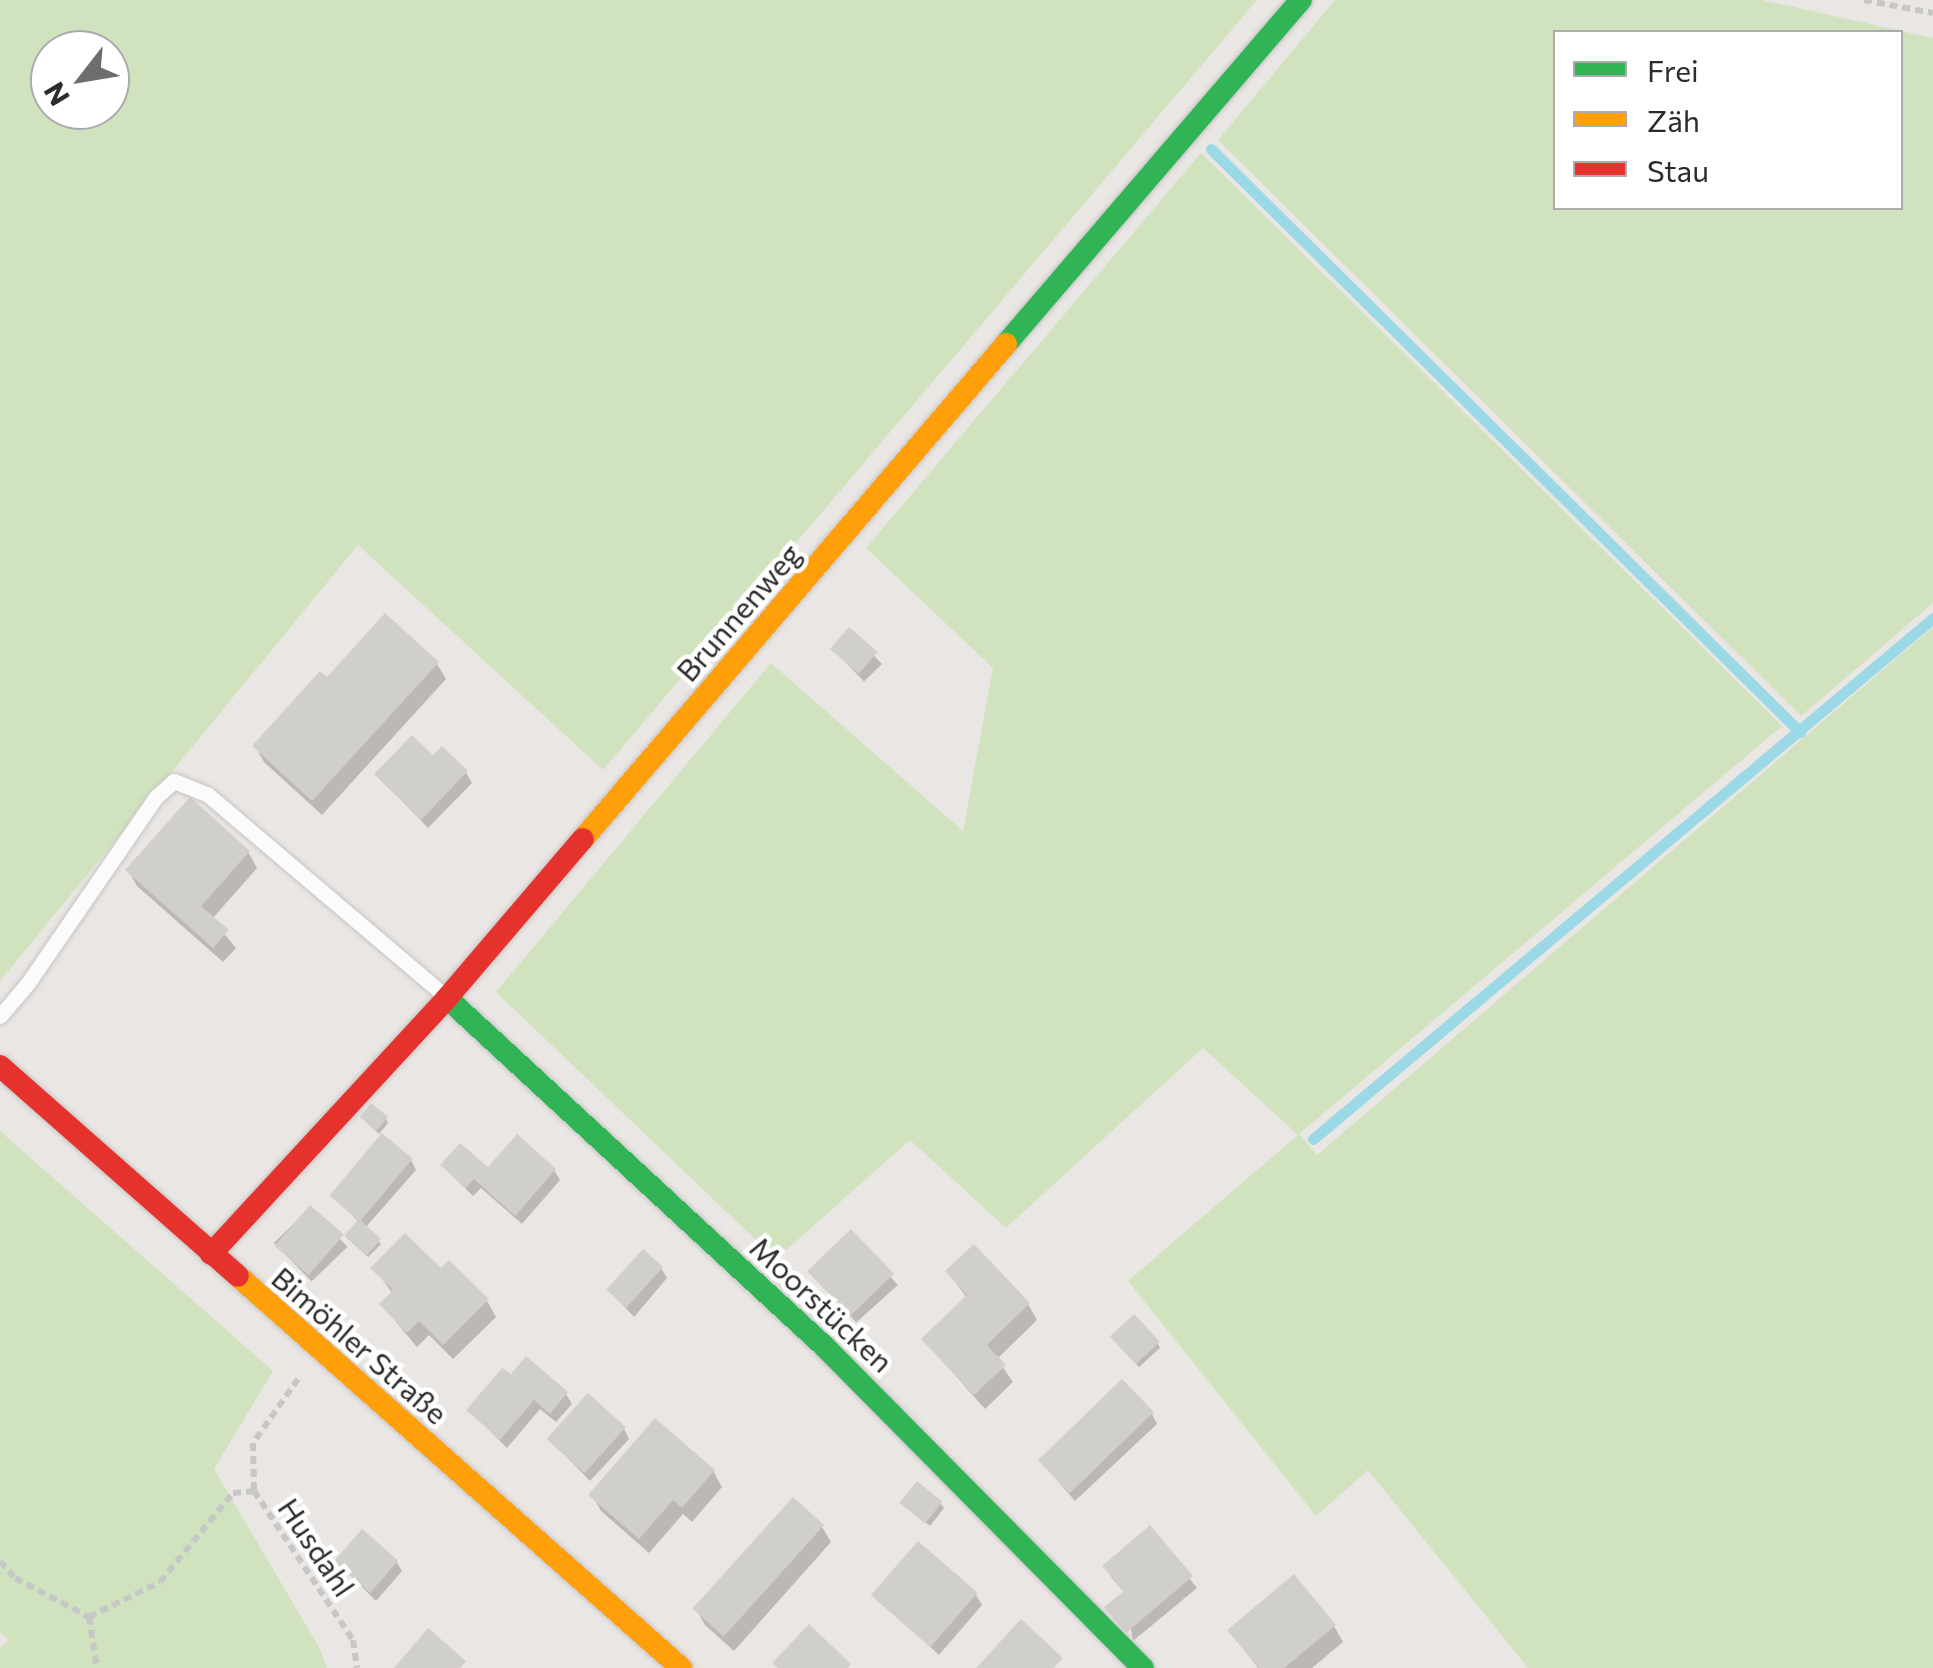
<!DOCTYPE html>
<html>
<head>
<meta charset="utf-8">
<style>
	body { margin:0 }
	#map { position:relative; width:1933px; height:1668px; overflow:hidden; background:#eae6e3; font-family:Commissioner,sans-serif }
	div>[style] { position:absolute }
	.green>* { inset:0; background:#d0e3be }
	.shadow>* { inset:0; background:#0003; transform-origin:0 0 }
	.stream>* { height:11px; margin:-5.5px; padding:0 5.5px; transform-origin:5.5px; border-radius:5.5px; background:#9cd9e6 }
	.building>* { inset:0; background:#d1cfcc; transform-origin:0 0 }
	.path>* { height:6px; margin-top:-3px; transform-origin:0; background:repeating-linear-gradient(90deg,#c7c7c6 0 8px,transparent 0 13px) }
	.roads { filter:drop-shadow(0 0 2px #c6c5c5) drop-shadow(0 0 2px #c6c5c5) }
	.lane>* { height:15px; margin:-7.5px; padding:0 7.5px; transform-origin:7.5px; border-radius:7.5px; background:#fcfbfb }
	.fast>* { height:22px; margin:-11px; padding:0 11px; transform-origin:11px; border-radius:11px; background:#30b455 }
	.slow>* { height:22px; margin:-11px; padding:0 11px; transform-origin:11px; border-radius:11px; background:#ff9f0a }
	.jam>* { height:22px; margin:-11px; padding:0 11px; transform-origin:11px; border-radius:11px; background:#e5322d }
	span { translate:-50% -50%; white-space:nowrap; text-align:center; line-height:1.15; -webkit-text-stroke:9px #fff; paint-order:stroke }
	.street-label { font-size:30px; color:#2c2c2c }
	.legend { position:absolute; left:1553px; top:30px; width:350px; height:180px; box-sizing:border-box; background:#fff; border:2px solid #ababab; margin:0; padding:12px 18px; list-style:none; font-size:30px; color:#2c2c2c }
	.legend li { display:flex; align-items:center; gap:20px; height:50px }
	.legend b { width:50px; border:2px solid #ababab }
	.north { position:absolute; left:30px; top:30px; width:100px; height:100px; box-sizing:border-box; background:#fff; border:2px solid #ababab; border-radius:50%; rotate:239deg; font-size:28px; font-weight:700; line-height:40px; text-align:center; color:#2c2c2c }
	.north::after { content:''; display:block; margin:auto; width:35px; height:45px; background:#6e6d6c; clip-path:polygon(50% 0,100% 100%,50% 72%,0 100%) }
</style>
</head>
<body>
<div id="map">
	<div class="green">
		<i style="clip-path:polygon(evenodd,0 0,1257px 0,603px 770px,358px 545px,0 981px,0 0,50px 50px,110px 50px,110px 110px,50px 110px,50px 50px)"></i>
		<i style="clip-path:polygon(evenodd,1335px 0,1762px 0,1933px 38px,1933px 603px,1801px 716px,1218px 140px,1335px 0,1900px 32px,1900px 208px,1556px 208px,1556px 32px,1900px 32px)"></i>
		<i style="clip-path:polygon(1201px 153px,1782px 726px,1299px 1134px,1317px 1155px,1933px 627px,1933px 1668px,1528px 1668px,1368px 1470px,1316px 1516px,1128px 1281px,1298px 1135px,1203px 1048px,1006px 1228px,910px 1140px,776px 1259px,496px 992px,771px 663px,963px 831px,993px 668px,866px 548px)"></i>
		<i style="clip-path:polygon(0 1131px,273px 1371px,214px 1469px,320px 1649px,327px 1668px,0 1668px,0 1648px,9px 1640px,0 1632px)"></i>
	</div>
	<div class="shadow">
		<i style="left:850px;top:631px;width:46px;height:25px;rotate:46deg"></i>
		<i style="clip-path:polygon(437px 664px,446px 679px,322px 815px,264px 762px,255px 746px,327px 680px)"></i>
		<i style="clip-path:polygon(466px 773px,472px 783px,428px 828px,377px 775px)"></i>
		<i style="clip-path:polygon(248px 852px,257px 868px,212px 919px,236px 948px,223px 962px,137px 886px,128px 870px)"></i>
		<i style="clip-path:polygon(386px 1119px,388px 1123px,379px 1134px,364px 1120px)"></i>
		<i style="clip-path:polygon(411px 1160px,416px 1170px,365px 1228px,381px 1244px,368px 1257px,346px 1237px,359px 1222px,332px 1195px)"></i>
		<i style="clip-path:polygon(443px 1166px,554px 1170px,560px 1180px,522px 1224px,481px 1188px,473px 1196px)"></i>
		<i style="left:310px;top:1208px;width:54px;height:50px;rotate:46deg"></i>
		<i style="left:851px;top:1233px;width:70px;height:56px;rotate:48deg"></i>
		<i style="clip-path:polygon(374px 1268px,441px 1271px,487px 1301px,496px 1317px,453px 1359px,429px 1335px,417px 1347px,382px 1305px,393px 1294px)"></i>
		<i style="clip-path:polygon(661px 1268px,667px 1278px,634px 1317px,610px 1291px)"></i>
		<i style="clip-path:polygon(948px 1272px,1028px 1304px,1037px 1320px,997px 1359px,1013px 1382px,985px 1409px,924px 1340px,967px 1298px)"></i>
		<i style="clip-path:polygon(1115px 1341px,1158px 1344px,1160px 1348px,1139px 1367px)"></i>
		<i style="clip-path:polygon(566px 1394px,572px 1404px,556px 1422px,540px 1409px,507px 1448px,469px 1410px)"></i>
		<i style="clip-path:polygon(1152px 1414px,1157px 1424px,1075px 1501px,1039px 1459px)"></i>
		<i style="clip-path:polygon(624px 1429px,629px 1439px,590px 1481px,549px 1439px)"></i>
		<i style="clip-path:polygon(713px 1471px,722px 1487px,692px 1522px,683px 1514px,649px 1553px,601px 1511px,592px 1495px)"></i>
		<i style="clip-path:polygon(903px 1503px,941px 1504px,944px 1508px,930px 1526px)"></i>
		<i style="clip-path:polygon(822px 1527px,831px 1542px,734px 1651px,705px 1625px,696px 1609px)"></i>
		<i style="clip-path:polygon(1150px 1529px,1197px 1588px,1133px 1641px,1125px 1593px,1111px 1577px)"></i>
		<i style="clip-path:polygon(396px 1561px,402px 1571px,376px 1601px,337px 1562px)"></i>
		<i style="clip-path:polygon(874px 1595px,976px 1595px,982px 1605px,939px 1655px)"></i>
		<i style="clip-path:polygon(1334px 1626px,1343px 1642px,1312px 1668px,1258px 1668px,1230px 1631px)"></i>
	</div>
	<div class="stream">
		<i style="left:1211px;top:149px;width:829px;rotate:44.71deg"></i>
		<i style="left:1313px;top:1139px;width:810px;rotate:-40.04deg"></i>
	</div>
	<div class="building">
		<i style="clip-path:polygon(385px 613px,439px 662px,312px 801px,252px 746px,320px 671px,327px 677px)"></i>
		<i style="left:849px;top:627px;width:38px;height:29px;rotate:41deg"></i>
		<i style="clip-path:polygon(412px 735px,433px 755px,442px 746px,468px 771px,421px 820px,374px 774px)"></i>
		<i style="clip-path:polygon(190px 797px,250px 851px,201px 906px,229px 930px,213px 948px,125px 870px)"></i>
		<i style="left:371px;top:1103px;width:22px;height:18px;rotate:39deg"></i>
		<i style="left:382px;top:1133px;width:40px;height:82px;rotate:40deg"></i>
		<i style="clip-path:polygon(517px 1134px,556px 1169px,515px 1216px,474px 1179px,466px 1188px,440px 1165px,460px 1143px,488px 1167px)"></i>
		<i style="left:310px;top:1205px;width:45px;height:54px;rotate:41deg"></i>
		<i style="left:359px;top:1219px;width:30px;height:22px;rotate:42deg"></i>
		<i style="left:851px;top:1229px;width:62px;height:61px;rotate:46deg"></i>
		<i style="clip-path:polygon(405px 1233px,441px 1268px,449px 1260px,489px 1299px,443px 1345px,419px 1321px,407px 1333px,379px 1304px,393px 1290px,370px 1268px)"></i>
		<i style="clip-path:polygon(974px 1244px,1030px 1303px,987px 1345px,1006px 1365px,974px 1395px,921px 1339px,967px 1295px,945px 1271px)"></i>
		<i style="left:643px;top:1249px;width:27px;height:55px;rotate:42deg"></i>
		<i style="left:1134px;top:1314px;width:38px;height:33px;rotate:47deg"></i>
		<i style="clip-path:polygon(526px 1356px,568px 1392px,550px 1414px,534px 1400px,500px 1440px,466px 1410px,502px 1368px,511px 1374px)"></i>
		<i style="left:1122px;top:1379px;width:46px;height:117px;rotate:46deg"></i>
		<i style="left:588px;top:1393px;width:51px;height:62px;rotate:42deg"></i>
		<i style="clip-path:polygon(655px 1418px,715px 1470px,682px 1508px,673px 1500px,639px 1539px,588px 1495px)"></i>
		<i style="left:917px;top:1481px;width:33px;height:28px;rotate:39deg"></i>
		<i style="left:793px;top:1497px;width:42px;height:150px;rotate:42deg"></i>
		<i style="clip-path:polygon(1150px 1525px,1193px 1576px,1126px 1633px,1104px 1607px,1124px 1591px,1102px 1566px)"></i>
		<i style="left:362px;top:1529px;width:48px;height:43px;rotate:41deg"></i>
		<i style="left:918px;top:1541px;width:79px;height:72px;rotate:41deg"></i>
		<i style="clip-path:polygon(1294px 1574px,1336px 1625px,1284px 1668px,1259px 1668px,1227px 1630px)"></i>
		<i style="clip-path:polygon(1021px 1619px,1063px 1658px,1054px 1668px,976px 1668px)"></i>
		<i style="clip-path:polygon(809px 1624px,851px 1664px,848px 1668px,778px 1668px,772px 1663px)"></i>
		<i style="clip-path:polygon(428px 1628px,466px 1661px,460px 1668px,394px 1668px)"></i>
	</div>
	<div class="path">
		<i style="left:1864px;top:0;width:70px;rotate:10.7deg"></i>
		<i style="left:298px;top:1379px;width:78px;rotate:125.1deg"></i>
		<i style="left:253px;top:1443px;width:48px;rotate:88.8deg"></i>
		<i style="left:254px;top:1491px;width:179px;rotate:56.4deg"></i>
		<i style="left:353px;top:1640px;width:28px;rotate:82deg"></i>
		<i style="left:0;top:1561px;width:23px;rotate:49deg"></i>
		<i style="left:15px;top:1578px;width:84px;rotate:27.8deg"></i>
		<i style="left:89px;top:1617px;width:52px;rotate:81.1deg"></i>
		<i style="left:89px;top:1617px;width:79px;rotate:-26.2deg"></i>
		<i style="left:160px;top:1582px;width:115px;rotate:-50.6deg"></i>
		<i style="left:233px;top:1493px;width:21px;rotate:-5deg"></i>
	</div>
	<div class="roads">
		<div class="lane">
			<i style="left:0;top:1016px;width:43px;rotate:-49.7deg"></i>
			<i style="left:28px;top:983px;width:226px;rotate:-55.5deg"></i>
			<i style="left:156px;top:797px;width:24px;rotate:-42deg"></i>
			<i style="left:174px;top:781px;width:35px;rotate:22deg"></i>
			<i style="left:207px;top:794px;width:311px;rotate:40.3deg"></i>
		</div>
		<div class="fast">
			<i style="left:1006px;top:344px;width:453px;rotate:-49.4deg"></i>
			<i style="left:447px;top:998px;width:514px;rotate:42.72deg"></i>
			<i style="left:825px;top:1347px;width:452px;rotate:45.3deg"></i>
		</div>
		<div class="slow">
			<i style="left:583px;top:839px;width:651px;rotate:-49.48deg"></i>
			<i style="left:238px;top:1276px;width:592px;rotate:41.5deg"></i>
		</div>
		<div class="jam">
			<i style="left:0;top:1066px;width:317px;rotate:41.4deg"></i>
			<i style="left:211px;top:1254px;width:348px;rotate:-47.3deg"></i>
			<i style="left:447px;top:998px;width:209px;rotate:-49.5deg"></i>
		</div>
	</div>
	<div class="street-label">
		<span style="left:738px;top:612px;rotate:-49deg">Brunnenweg</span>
		<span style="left:822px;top:1304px;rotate:43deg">Moorstücken</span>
		<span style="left:360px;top:1345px;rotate:41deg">Bimöhler Straße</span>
		<span style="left:317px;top:1547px;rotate:56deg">Husdahl</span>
	</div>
	<ul class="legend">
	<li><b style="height:12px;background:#30b455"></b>Frei</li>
	<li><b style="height:12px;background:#ff9f0a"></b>Zäh</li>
	<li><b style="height:12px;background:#e5322d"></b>Stau</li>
	</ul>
	<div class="north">N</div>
</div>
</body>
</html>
